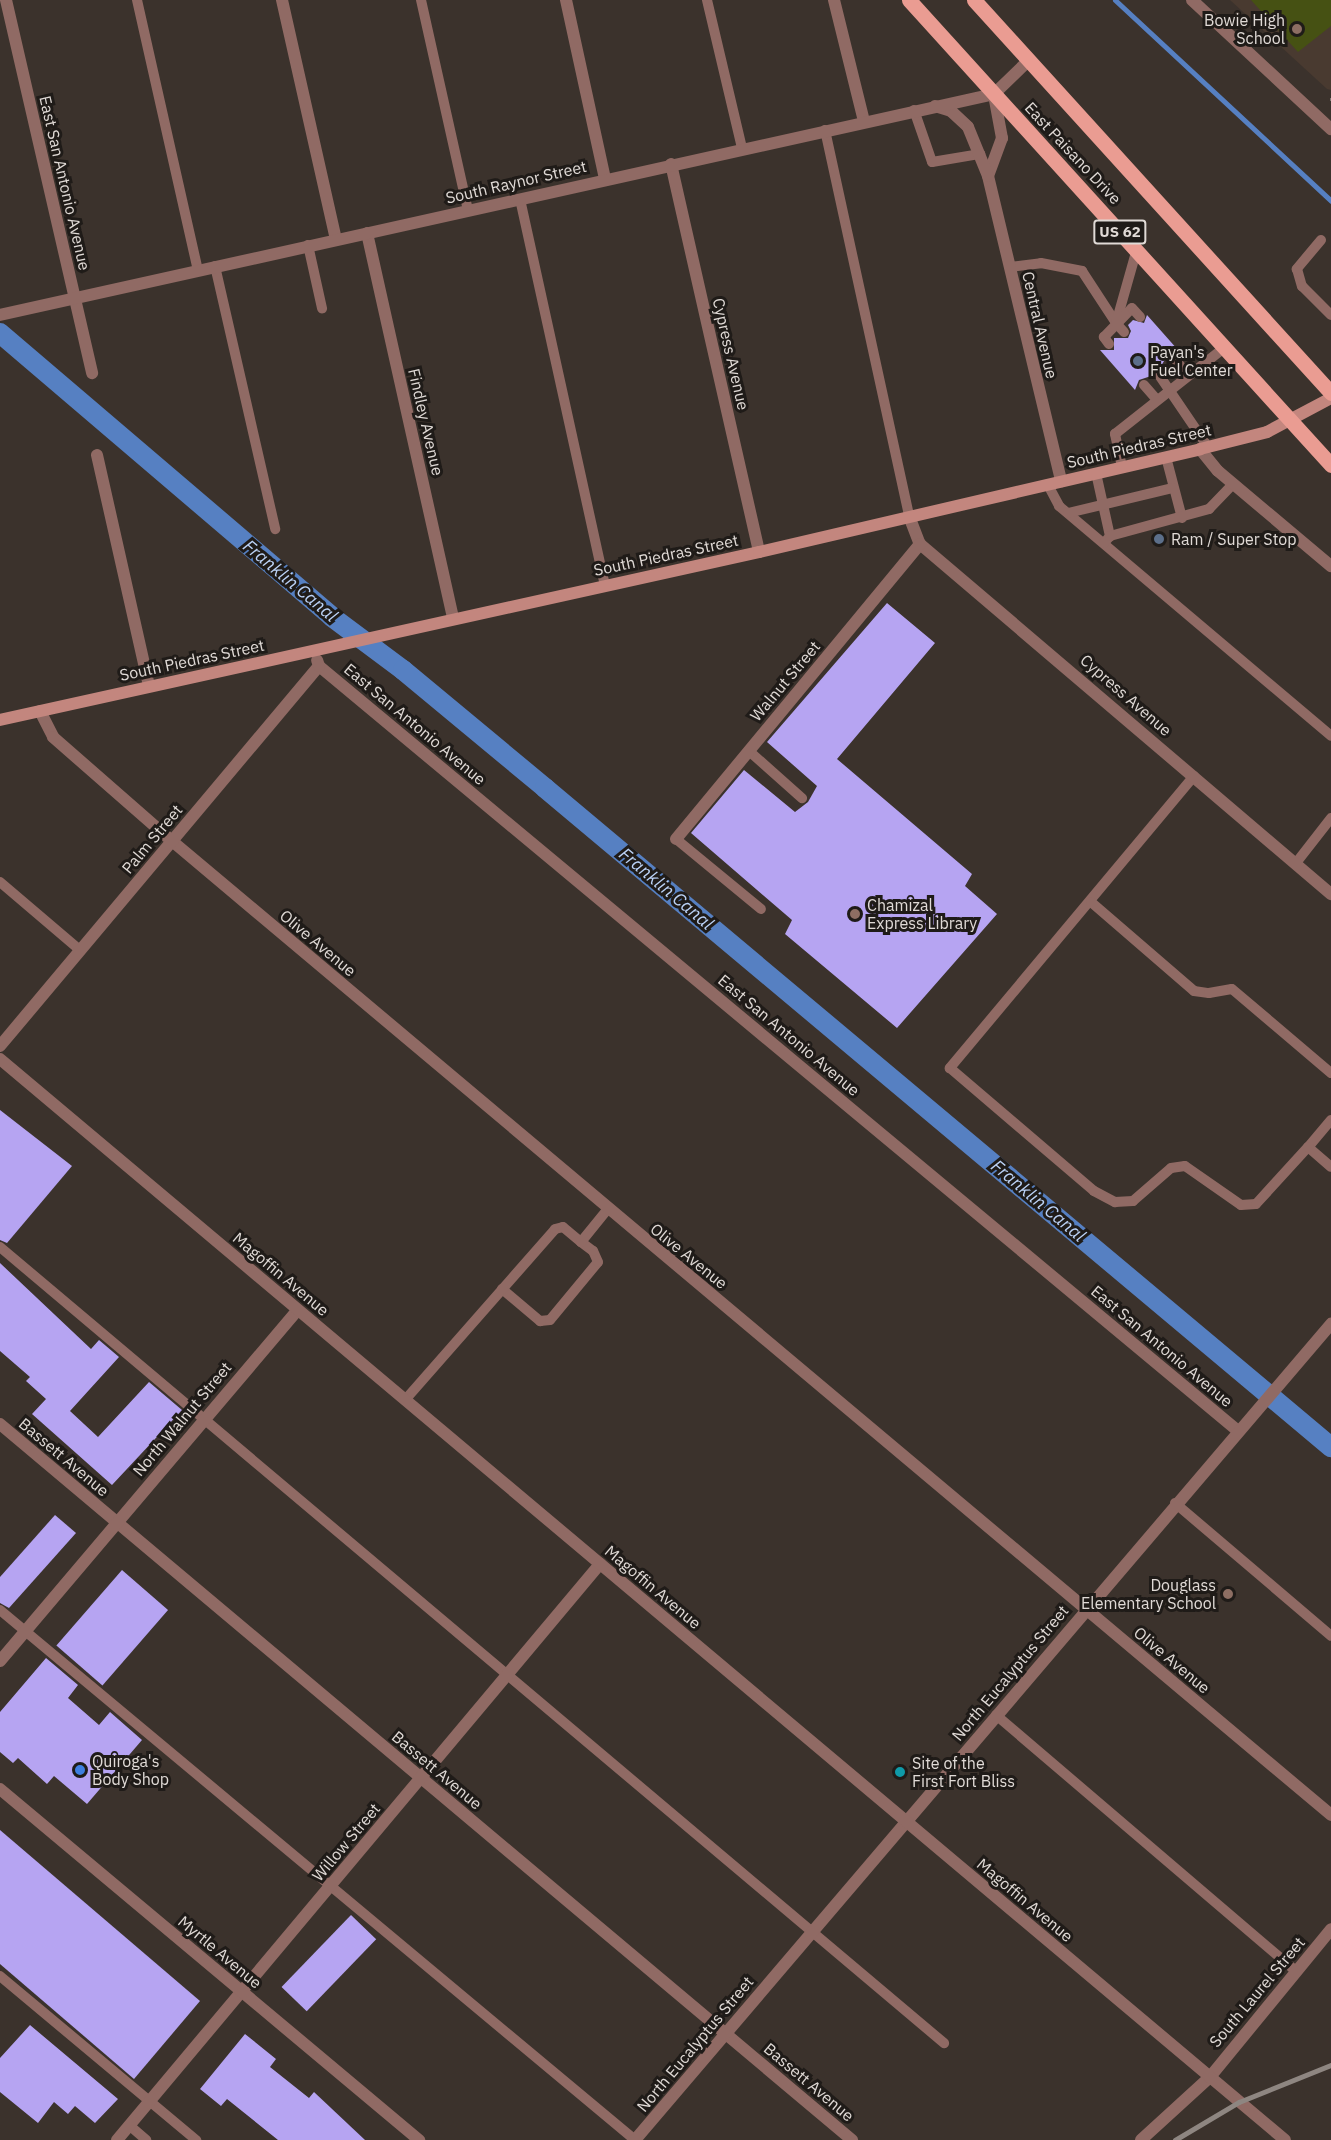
<!DOCTYPE html>
<html>
<head>
<meta charset="utf-8">
<style>
	body { margin:0 }
	#map { position:relative; width:1331px; height:2140px; overflow:hidden; background:#3b322c; font-family:"IBM Plex Sans",sans-serif }
	div>[style] { position:absolute }
	.built>* { inset:0; background:#493a30 }
	.green>* { inset:0; background:#465113 }
	.stream>* { height:5px; margin:-2.5px; padding:0 2.5px; transform-origin:2.5px; border-radius:2.5px; background:#5680c2 }
	.canal>* { height:20px; margin:-10px; padding:0 10px; transform-origin:10px; border-radius:10px; background:#5680c2 }
	.building>* { inset:0; background:#b6a4f2; transform-origin:0 0 }
	.path>* { height:3px; margin-top:-1.5px; transform-origin:0; background:repeating-linear-gradient(90deg,#7e7671 0 3px,transparent 0 6px) }
	.service>* { height:10px; margin:-5px; padding:0 5px; transform-origin:5px; border-radius:5px; background:#906a64 }
	.minor>* { height:12px; margin:-6px; padding:0 6px; transform-origin:6px; border-radius:6px; background:#906a64 }
	.tertiary>* { height:12px; margin:-6px; padding:0 6px; transform-origin:6px; border-radius:6px; background:#906a64 }
	.secondary>* { height:12px; margin:-6px; padding:0 6px; transform-origin:6px; border-radius:6px; background:#c3867e }
	.primary>* { height:15px; margin:-7.5px; padding:0 7.5px; transform-origin:7.5px; border-radius:7.5px; background:#ea9c92 }
	.rail>* { height:4.5px; margin:-2.25px; padding:0 2.25px; transform-origin:2.25px; border-radius:2.25px; background:#8e8681 }
	.dots>* { width:16px; height:16px; translate:-50% -50%; box-sizing:border-box; border:3px solid #1f1b18; border-radius:50% }
	span { translate:-50% -50%; white-space:nowrap; text-align:center; line-height:1.15; -webkit-text-stroke:6px #1f1b18; paint-order:stroke }
	.shield-label span { padding:2px 4px; background:#1f1b18; border:2px solid; border-radius:4px; -webkit-text-stroke-width:0 }
	.shield-label { font-size:15px; color:#e0dad6; font-weight:700 }
	.poi-label { font-size:16px; color:#e0dad6 }
	.right { translate:-100% -50%; text-align:right }
	.left { translate:0 -50%; text-align:left }
	.street-label { font-size:16px; color:#e0dad6 }
	.water-label { font-size:18px; color:#bbd2f6; font-style:italic }
</style>
</head>
<body>
<div id="map">
	<div class="built">
		<i style="clip-path:polygon(1230px 0,1331px 0,1331px 90px,1327px 89px)"></i>
	</div>
	<div class="green">
		<i style="clip-path:polygon(1251px 0,1331px 0,1331px 26px,1298px 52px)"></i>
	</div>
	<div class="stream">
		<i style="left:1115px;top:0;width:295px;rotate:42.9deg"></i>
	</div>
	<div class="canal">
		<i style="left:0;top:333px;width:437px;rotate:40.5deg"></i>
		<i style="left:332px;top:617px;width:89px;rotate:36.7deg"></i>
		<i style="left:403px;top:670px;width:185px;rotate:39.7deg"></i>
		<i style="left:545px;top:788px;width:1026px;rotate:39.98deg"></i>
	</div>
	<div class="building">
		<i style="clip-path:polygon(1147px 315px,1178px 350px,1169px 353px,1161px 366px,1152px 366px,1151px 376px,1139px 380px,1135px 390px,1100px 350px,1114px 350px,1114px 338px,1128px 338px,1131px 331px,1128px 325px,1133px 320px,1144px 323px)"></i>
		<i style="clip-path:polygon(887px 603px,935px 643px,837px 759px,972px 874px,965px 886px,997px 914px,897px 1028px,785px 934px,792px 920px,691px 833px,744px 770px,795px 812px,808px 802px,817px 786px,767px 742px)"></i>
		<i style="clip-path:polygon(0 1110px,72px 1166px,7px 1243px,0 1240px)"></i>
		<i style="clip-path:polygon(0 1263px,91px 1349px,99px 1340px,119px 1357px,70px 1411px,98px 1437px,149px 1382px,182px 1410px,112px 1485px,32px 1414px,46px 1399px,26px 1381px,30px 1377px,0 1351px)"></i>
		<i style="clip-path:polygon(55px 1515px,76px 1533px,9px 1608px,0 1603px,0 1577px)"></i>
		<i style="left:122px;top:1570px;width:61px;height:100px;rotate:41deg"></i>
		<i style="clip-path:polygon(46px 1658px,78px 1685px,68px 1698px,99px 1725px,110px 1712px,142px 1740px,87px 1804px,54px 1776px,47px 1784px,18px 1758px,13px 1763px,0 1752px,0 1712px)"></i>
		<i style="clip-path:polygon(0 1830px,200px 2001px,134px 2079px,0 1964px)"></i>
		<i style="left:351px;top:1915px;width:35px;height:100px;rotate:44deg"></i>
		<i style="clip-path:polygon(30px 2025px,118px 2099px,95px 2123px,75px 2106px,68px 2114px,54px 2102px,38px 2123px,0 2092px,0 2058px)"></i>
		<i style="clip-path:polygon(245px 2034px,276px 2059px,270px 2067px,309px 2098px,314px 2092px,365px 2140px,278px 2140px,227px 2099px,221px 2106px,200px 2089px)"></i>
	</div>
	<div class="path">
		<i style="left:1330px;top:99px;width:1px"></i>
	</div>
	<div class="service">
		<i style="left:137px;top:0;width:277px;rotate:77.3deg"></i>
		<i style="left:421px;top:0;width:216px;rotate:77.4deg"></i>
		<i style="left:707px;top:0;width:152px;rotate:76.7deg"></i>
		<i style="left:914px;top:110px;width:55px;rotate:70.9deg"></i>
		<i style="left:932px;top:162px;width:49px;rotate:-9.5deg"></i>
		<i style="left:825px;top:130px;width:395px;rotate:77.7deg"></i>
		<i style="left:520px;top:199px;width:394px;rotate:77.6deg"></i>
		<i style="left:1321px;top:240px;width:38px;rotate:130deg"></i>
		<i style="left:1297px;top:269px;width:18px;rotate:74deg"></i>
		<i style="left:1302px;top:286px;width:41px;rotate:45deg"></i>
		<i style="left:308px;top:245px;width:65px;rotate:77.5deg"></i>
		<i style="left:215px;top:266px;width:270px;rotate:77.1deg"></i>
		<i style="left:1010px;top:267px;width:31px;rotate:-7deg"></i>
		<i style="left:1041px;top:263px;width:42px;rotate:11deg"></i>
		<i style="left:1082px;top:271px;width:62px;rotate:56.8deg"></i>
		<i style="left:1124px;top:332px;width:12px;rotate:-132deg"></i>
		<i style="left:1116px;top:323px;width:77px;rotate:-74.2deg"></i>
		<i style="left:1109px;top:344px;width:9px;rotate:-126deg"></i>
		<i style="left:1104px;top:337px;width:40px;rotate:-46deg"></i>
		<i style="left:1132px;top:308px;width:12px;rotate:48deg"></i>
		<i style="left:1174px;top:358px;width:22px;rotate:51deg"></i>
		<i style="left:1157px;top:372px;width:91px;rotate:55.8deg"></i>
		<i style="left:1144px;top:385px;width:20px;rotate:49deg"></i>
		<i style="left:1166px;top:457px;width:63px;rotate:75.3deg"></i>
		<i style="left:1122px;top:467px;width:34px;rotate:-102deg"></i>
		<i style="left:1115px;top:434px;width:140px;rotate:-38.3deg"></i>
		<i style="left:1096px;top:473px;width:65px;rotate:77.5deg"></i>
		<i style="left:1048px;top:485px;width:24px;rotate:62deg"></i>
		<i style="left:1059px;top:506px;width:356px;rotate:40.2deg"></i>
		<i style="left:1068px;top:513px;width:108px;rotate:-13.4deg"></i>
		<i style="left:1104px;top:543px;width:9px;rotate:-49deg"></i>
		<i style="left:1110px;top:536px;width:103px;rotate:-15.3deg"></i>
		<i style="left:1209px;top:509px;width:35px;rotate:-46deg"></i>
		<i style="left:749px;top:751px;width:71px;rotate:41.6deg"></i>
		<i style="left:1194px;top:776px;width:381px;rotate:129.9deg"></i>
		<i style="left:950px;top:1068px;width:189px;rotate:40.5deg"></i>
		<i style="left:1094px;top:1191px;width:24px;rotate:28deg"></i>
		<i style="left:1115px;top:1202px;width:18px;rotate:-3deg"></i>
		<i style="left:1133px;top:1201px;width:50px;rotate:-41deg"></i>
		<i style="left:1171px;top:1168px;width:14px;rotate:-8deg"></i>
		<i style="left:1185px;top:1166px;width:68px;rotate:34.9deg"></i>
		<i style="left:1241px;top:1205px;width:15px;rotate:-4deg"></i>
		<i style="left:1256px;top:1204px;width:77px;rotate:-47.6deg"></i>
		<i style="left:676px;top:839px;width:110px;rotate:39.5deg"></i>
		<i style="left:1296px;top:863px;width:57px;rotate:-52.1deg"></i>
		<i style="left:0;top:882px;width:106px;rotate:40.4deg"></i>
		<i style="left:1091px;top:902px;width:136px;rotate:40.8deg"></i>
		<i style="left:1194px;top:991px;width:15px;rotate:8deg"></i>
		<i style="left:1209px;top:993px;width:23px;rotate:-10deg"></i>
		<i style="left:1232px;top:989px;width:130px;rotate:40.3deg"></i>
		<i style="left:1331px;top:1120px;width:35px;rotate:130deg"></i>
		<i style="left:1308px;top:1147px;width:30px;rotate:41deg"></i>
		<i style="left:0;top:1247px;width:1235px;rotate:40.14deg"></i>
		<i style="left:502px;top:1289px;width:50px;rotate:40.1deg"></i>
		<i style="left:540px;top:1321px;width:10px;rotate:-6deg"></i>
		<i style="left:550px;top:1320px;width:75px;rotate:-50.4deg"></i>
		<i style="left:598px;top:1262px;width:12px;rotate:-114deg"></i>
		<i style="left:593px;top:1251px;width:15px;rotate:-143deg"></i>
		<i style="left:405px;top:1400px;width:227px;rotate:-48.7deg"></i>
		<i style="left:555px;top:1229px;width:8px;rotate:-14deg"></i>
		<i style="left:563px;top:1227px;width:23px;rotate:40deg"></i>
		<i style="left:581px;top:1242px;width:41px;rotate:-50.9deg"></i>
		<i style="left:1175px;top:1503px;width:205px;rotate:40.4deg"></i>
		<i style="left:0;top:1610px;width:827px;rotate:39.85deg"></i>
		<i style="left:996px;top:1715px;width:394px;rotate:40.5deg"></i>
		<i style="left:0;top:1976px;width:256px;rotate:39.9deg"></i>
		<i style="left:129px;top:2125px;width:23px;rotate:41deg"></i>
	</div>
	<div class="minor">
		<i style="left:6px;top:0;width:383px;rotate:77deg"></i>
		<i style="left:282px;top:0;width:245px;rotate:77.3deg"></i>
		<i style="left:566px;top:0;width:183px;rotate:77.7deg"></i>
		<i style="left:834px;top:0;width:125px;rotate:76.1deg"></i>
		<i style="left:1192px;top:0;width:190px;rotate:42.9deg"></i>
		<i style="left:994px;top:95px;width:44px;rotate:79.5deg"></i>
		<i style="left:1002px;top:138px;width:40px;rotate:110.2deg"></i>
		<i style="left:988px;top:176px;width:314px;rotate:76.5deg"></i>
		<i style="left:935px;top:106px;width:17px;rotate:17deg"></i>
		<i style="left:951px;top:111px;width:23px;rotate:43deg"></i>
		<i style="left:968px;top:127px;width:53px;rotate:67.8deg"></i>
		<i style="left:671px;top:164px;width:398px;rotate:77.2deg"></i>
		<i style="left:367px;top:233px;width:394px;rotate:77.4deg"></i>
		<i style="left:0;top:315px;width:1018px;rotate:-12.53deg"></i>
		<i style="left:994px;top:94px;width:47px;rotate:-44.1deg"></i>
		<i style="left:1200px;top:449px;width:28px;rotate:51deg"></i>
		<i style="left:1218px;top:471px;width:148px;rotate:40.1deg"></i>
		<i style="left:97px;top:455px;width:237px;rotate:77.3deg"></i>
		<i style="left:909px;top:516px;width:30px;rotate:69deg"></i>
		<i style="left:920px;top:544px;width:540px;rotate:40.42deg"></i>
		<i style="left:319px;top:666px;width:1194px;rotate:39.77deg"></i>
		<i style="left:40px;top:711px;width:29px;rotate:63deg"></i>
		<i style="left:53px;top:737px;width:158px;rotate:41.2deg"></i>
		<i style="left:172px;top:841px;width:1514px;rotate:40.04deg"></i>
		<i style="left:676px;top:839px;width:383px;rotate:-50.4deg"></i>
		<i style="left:0;top:1046px;width:496px;rotate:-50deg"></i>
		<i style="left:319px;top:666px;width:6px;rotate:-108deg"></i>
		<i style="left:0;top:1424px;width:1113px;rotate:40.04deg"></i>
		<i style="left:0;top:1661px;width:460px;rotate:-49.7deg"></i>
		<i style="left:117px;top:2140px;width:752px;rotate:-50.02deg"></i>
		<i style="left:635px;top:2140px;width:1073px;rotate:-49.54deg"></i>
		<i style="left:1141px;top:2140px;width:93px;rotate:-42.4deg"></i>
		<i style="left:1210px;top:2077px;width:191px;rotate:-50.7deg"></i>
	</div>
	<div class="tertiary">
		<i style="left:0;top:1059px;width:1679px;rotate:40.07deg"></i>
		<i style="left:0;top:1789px;width:547px;rotate:39.95deg"></i>
	</div>
	<div class="secondary">
		<i style="left:0;top:720px;width:777px;rotate:-12.48deg"></i>
		<i style="left:759px;top:552px;width:453px;rotate:-13.1deg"></i>
		<i style="left:1200px;top:449px;width:69px;rotate:-14.2deg"></i>
		<i style="left:1267px;top:432px;width:72px;rotate:-28deg"></i>
	</div>
	<div class="primary">
		<i style="left:909px;top:0;width:628px;rotate:47.78deg"></i>
		<i style="left:974px;top:0;width:531px;rotate:47.75deg"></i>
	</div>
	<div class="rail">
		<i style="left:1175px;top:2140px;width:74px;rotate:-30.7deg"></i>
		<i style="left:1239px;top:2102px;width:99px;rotate:-21.9deg"></i>
	</div>
	<div class="dots">
		<i style="left:1297px;top:29px;background:#8d6e63"></i>
		<i style="left:1138px;top:361px;background:#5c6f8a"></i>
		<i style="left:1159px;top:539px;background:#5c6f8a"></i>
		<i style="left:855px;top:914px;background:#8d6e63"></i>
		<i style="left:1228px;top:1594px;background:#8d6e63"></i>
		<i style="left:80px;top:1770px;background:#3f7fe0"></i>
		<i style="left:900px;top:1772px;background:#0f9aa8"></i>
	</div>
	<div class="shield-label">
		<span style="left:1120px;top:232px">US 62</span>
	</div>
	<div class="poi-label">
		<span class="right" style="left:1285px;top:29px">Bowie High<br>School</span>
		<span class="left" style="left:1150px;top:361px">Payan's<br>Fuel Center</span>
		<span class="left" style="left:1171px;top:539px">Ram / Super Stop</span>
		<span class="left" style="left:867px;top:914px">Chamizal<br>Express Library</span>
		<span class="right" style="left:1216px;top:1594px">Douglass<br>Elementary School</span>
		<span class="left" style="left:92px;top:1770px">Quiroga's<br>Body Shop</span>
		<span class="left" style="left:912px;top:1772px">Site of the<br>First Fort Bliss</span>
	</div>
	<div class="street-label">
		<span style="left:1073px;top:153px;rotate:47deg">East Paisano Drive</span>
		<span style="left:516px;top:182px;rotate:-13deg">South Raynor Street</span>
		<span style="left:65px;top:183px;rotate:77deg">East San Antonio Avenue</span>
		<span style="left:1040px;top:325px;rotate:77deg">Central Avenue</span>
		<span style="left:731px;top:354px;rotate:77deg">Cypress Avenue</span>
		<span style="left:426px;top:422px;rotate:77deg">Findley Avenue</span>
		<span style="left:1139px;top:446px;rotate:-13deg">South Piedras Street</span>
		<span style="left:666px;top:555px;rotate:-12deg">South Piedras Street</span>
		<span style="left:192px;top:660px;rotate:-12deg">South Piedras Street</span>
		<span style="left:785px;top:681px;rotate:-50deg">Walnut Street</span>
		<span style="left:1126px;top:695px;rotate:41deg">Cypress Avenue</span>
		<span style="left:415px;top:724px;rotate:40deg">East San Antonio Avenue</span>
		<span style="left:152px;top:839px;rotate:-50deg">Palm Street</span>
		<span style="left:318px;top:943px;rotate:40deg">Olive Avenue</span>
		<span style="left:789px;top:1035px;rotate:40deg">East San Antonio Avenue</span>
		<span style="left:689px;top:1256px;rotate:39deg">Olive Avenue</span>
		<span style="left:281px;top:1274px;rotate:40deg">Magoffin Avenue</span>
		<span style="left:1162px;top:1346px;rotate:40deg">East San Antonio Avenue</span>
		<span style="left:182px;top:1419px;rotate:-50deg">North Walnut Street</span>
		<span style="left:64px;top:1457px;rotate:40deg">Bassett Avenue</span>
		<span style="left:653px;top:1587px;rotate:40deg">Magoffin Avenue</span>
		<span style="left:1172px;top:1660px;rotate:40deg">Olive Avenue</span>
		<span style="left:1010px;top:1673px;rotate:-50deg">North Eucalyptus Street</span>
		<span style="left:437px;top:1770px;rotate:40deg">Bassett Avenue</span>
		<span style="left:346px;top:1842px;rotate:-50deg">Willow Street</span>
		<span style="left:1025px;top:1900px;rotate:40deg">Magoffin Avenue</span>
		<span style="left:220px;top:1952px;rotate:40deg">Myrtle Avenue</span>
		<span style="left:1257px;top:1992px;rotate:-50deg">South Laurel Street</span>
		<span style="left:695px;top:2044px;rotate:-50deg">North Eucalyptus Street</span>
		<span style="left:809px;top:2082px;rotate:40deg">Bassett Avenue</span>
	</div>
	<div class="water-label">
		<span style="left:290px;top:581px;rotate:40deg">Franklin Canal</span>
		<span style="left:666px;top:889px;rotate:40deg">Franklin Canal</span>
		<span style="left:1038px;top:1201px;rotate:40deg">Franklin Canal</span>
	</div>
</div>
</body>
</html>
